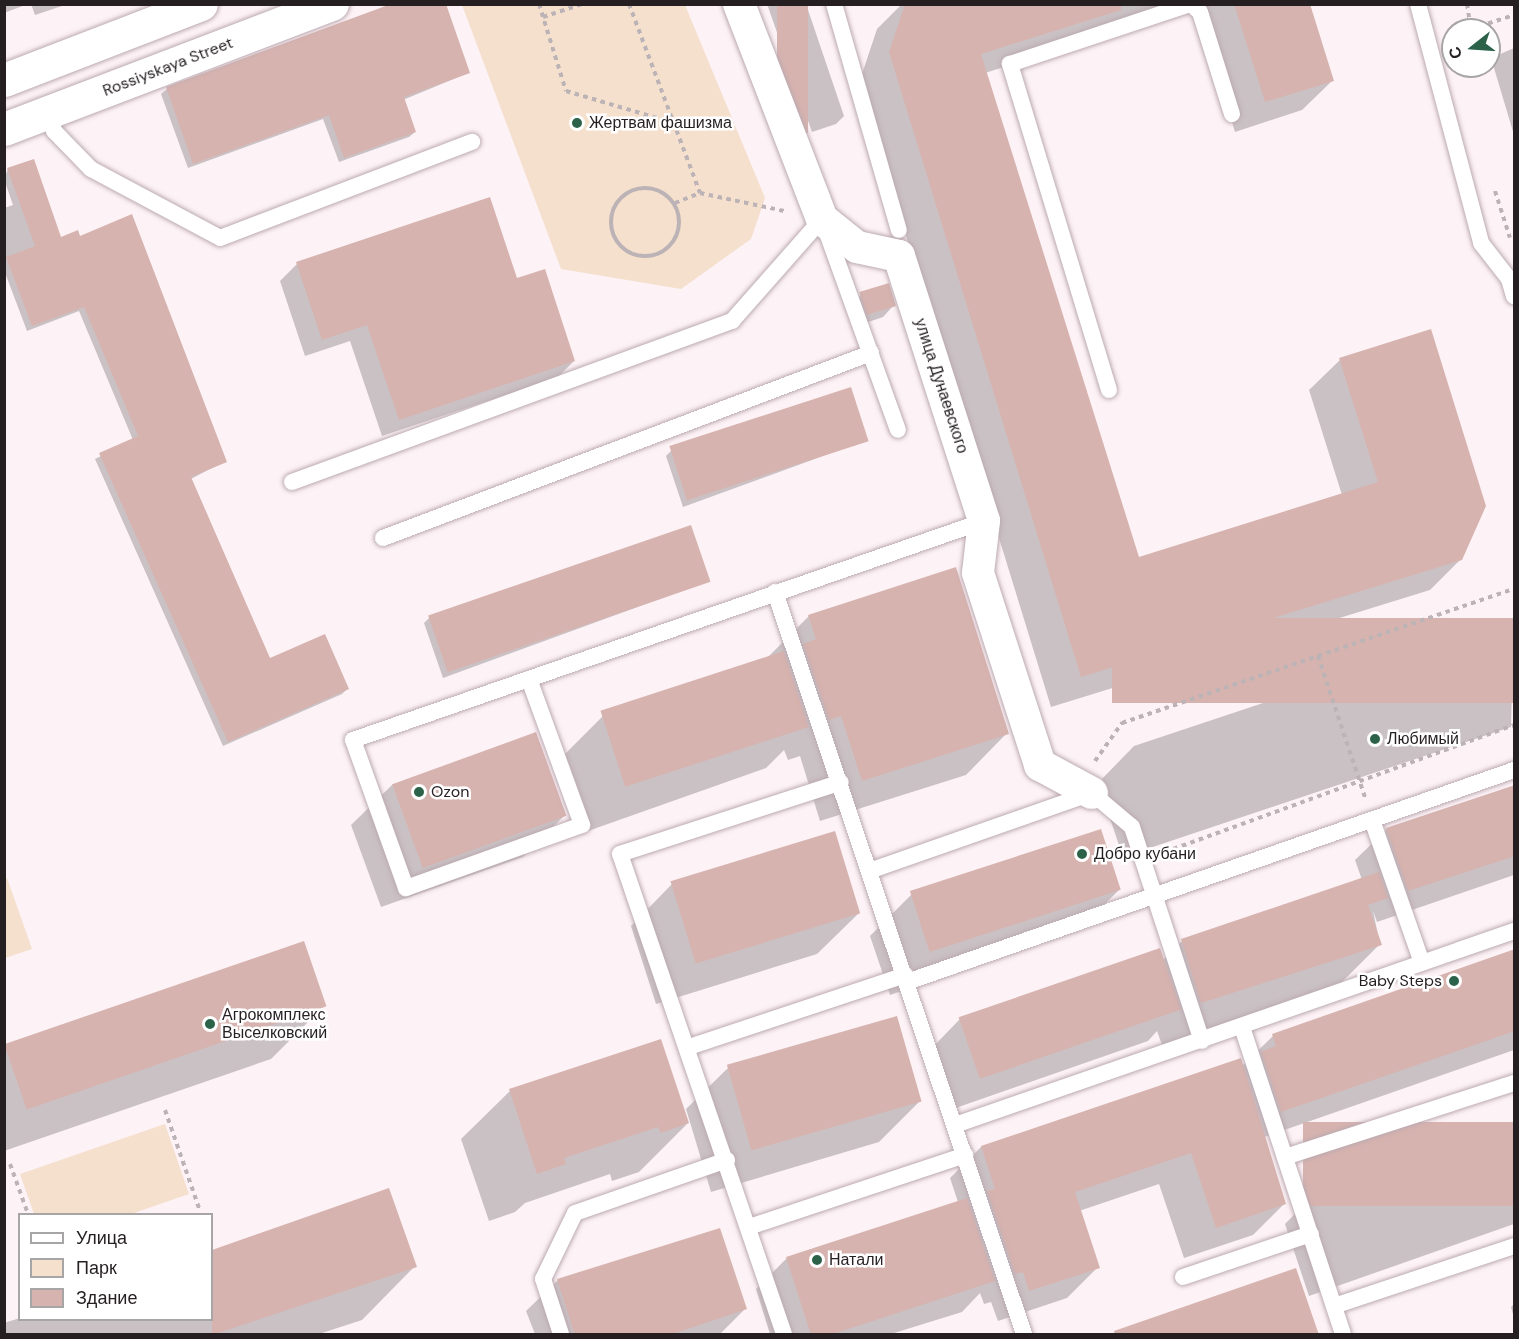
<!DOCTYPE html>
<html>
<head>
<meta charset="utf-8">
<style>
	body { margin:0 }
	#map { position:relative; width:1519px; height:1339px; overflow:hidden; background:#fdf2f6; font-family:"DM Sans",sans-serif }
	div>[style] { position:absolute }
	.green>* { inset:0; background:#f5dfcd }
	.shadow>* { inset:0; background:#0003 }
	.building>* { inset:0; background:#d7b3af; transform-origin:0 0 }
	.path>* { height:4px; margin-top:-2px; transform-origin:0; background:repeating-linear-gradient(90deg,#bcb3b6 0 4.5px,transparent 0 9px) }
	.path>.ring { margin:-2px; padding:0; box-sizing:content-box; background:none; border:4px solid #bcb3b6; border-radius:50% }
	.roads { filter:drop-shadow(0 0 2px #bbaab1) drop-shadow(0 0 2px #bbaab1) }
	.service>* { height:16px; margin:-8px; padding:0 8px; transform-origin:8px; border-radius:8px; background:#fff }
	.minor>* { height:32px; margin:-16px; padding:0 16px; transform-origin:16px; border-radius:16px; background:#fff }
	.secondary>* { height:33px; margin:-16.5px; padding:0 16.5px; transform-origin:16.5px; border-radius:16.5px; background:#fff }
	.dots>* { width:16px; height:16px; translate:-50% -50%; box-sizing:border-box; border:3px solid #fff; border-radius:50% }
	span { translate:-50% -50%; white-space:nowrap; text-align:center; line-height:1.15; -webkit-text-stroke:5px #fff; paint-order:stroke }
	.street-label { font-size:16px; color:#251f22 }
	.poi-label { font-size:16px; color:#251f22 }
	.left { translate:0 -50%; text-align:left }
	.right { translate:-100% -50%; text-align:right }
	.frame { position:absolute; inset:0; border:6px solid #251f22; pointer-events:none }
	.legend { position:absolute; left:18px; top:1213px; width:195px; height:108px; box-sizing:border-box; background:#fff; border:2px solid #a8a5a7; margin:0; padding:8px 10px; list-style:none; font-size:18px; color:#251f22 }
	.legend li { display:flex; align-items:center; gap:12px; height:30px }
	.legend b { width:30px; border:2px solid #a8a5a7 }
	.north { position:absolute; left:1441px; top:18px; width:60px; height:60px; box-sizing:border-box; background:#fff; border:2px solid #a8a5a7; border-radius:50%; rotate:253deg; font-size:16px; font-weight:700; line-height:24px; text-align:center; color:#251f22 }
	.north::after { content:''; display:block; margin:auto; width:21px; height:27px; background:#2b6249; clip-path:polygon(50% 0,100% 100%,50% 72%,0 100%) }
</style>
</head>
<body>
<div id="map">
	<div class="green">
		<i style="clip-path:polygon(462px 5px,685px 5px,765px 198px,751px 239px,681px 289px,561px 269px)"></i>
		<i style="clip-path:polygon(7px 878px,32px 949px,5px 958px,4px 879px)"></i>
		<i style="clip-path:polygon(165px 1124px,189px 1194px,131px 1214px,34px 1214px,20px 1174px)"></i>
	</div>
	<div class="shadow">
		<i style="clip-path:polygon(4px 4px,28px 4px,4px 13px)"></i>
		<i style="clip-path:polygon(31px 4px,68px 4px,35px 15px)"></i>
		<i style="clip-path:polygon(767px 4px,806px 4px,844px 116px,836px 124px,812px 132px)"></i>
		<i style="clip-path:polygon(902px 4px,1309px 4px,1333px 80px,1302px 110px,1235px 132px,1196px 6px,985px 73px,1138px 559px,1342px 495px,1309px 390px,1340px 360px,1430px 331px,1461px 559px,1430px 590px,1051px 707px,859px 83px,877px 29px)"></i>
		<i style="clip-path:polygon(1514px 48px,1514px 135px,1491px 58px)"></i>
		<i style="clip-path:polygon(468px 73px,403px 100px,415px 132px,409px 137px,339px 162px,323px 119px,188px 168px,161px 94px,167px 89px)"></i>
		<i style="clip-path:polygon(8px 169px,225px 461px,191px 479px,270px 660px,347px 689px,342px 694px,223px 746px,95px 459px,133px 440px,79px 311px,27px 331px,4px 270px,4px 208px,13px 205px,4px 179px)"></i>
		<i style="clip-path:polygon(297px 264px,516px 280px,574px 361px,557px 378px,382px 436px,350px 341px,305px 356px,280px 281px)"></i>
		<i style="clip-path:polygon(861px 295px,894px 305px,883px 317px,857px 326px,850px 306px)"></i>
		<i style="clip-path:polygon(867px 440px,683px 507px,666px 456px,671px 451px)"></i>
		<i style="clip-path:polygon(709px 581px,443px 678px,424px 623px,429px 618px)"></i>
		<i style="clip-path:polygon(809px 616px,1007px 733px,966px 775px,820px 821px,800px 756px,788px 760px,784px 750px,766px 768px,588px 831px,562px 757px,603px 716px,767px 658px)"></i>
		<i style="clip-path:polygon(1514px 619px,1511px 727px,1123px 857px,1098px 783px,1134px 746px)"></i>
		<i style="clip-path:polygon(393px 784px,564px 816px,523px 857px,381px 907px,351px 825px)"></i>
		<i style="clip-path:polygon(1514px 786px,1514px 875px,1377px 922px,1373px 911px,1380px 944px,1339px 985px,1162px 1045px,1157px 1031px,1148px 1041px,950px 1110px,929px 1051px,960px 1019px,1163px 960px,1181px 942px,1362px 880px,1355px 860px,1387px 829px)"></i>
		<i style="clip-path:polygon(672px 884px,859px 913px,817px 954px,656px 1004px,631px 926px)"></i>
		<i style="clip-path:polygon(1119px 890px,1078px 931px,890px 995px,870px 936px,911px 895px)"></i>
		<i style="clip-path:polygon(1514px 951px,1514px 1050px,1264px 1137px,1284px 1204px,1253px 1235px,1184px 1258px,1159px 1184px,1079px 1211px,1098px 1267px,1067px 1298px,998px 1321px,991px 1302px,984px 1304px,980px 1293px,962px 1312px,891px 1334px,770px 1334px,756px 1289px,787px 1258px,958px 1202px,950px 1178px,981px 1147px,1242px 1066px,1273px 1036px)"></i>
		<i style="clip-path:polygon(324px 1006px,271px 1059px,4px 1151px,4px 1046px)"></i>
		<i style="clip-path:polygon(728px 1068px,920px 1101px,879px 1142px,711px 1192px,686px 1109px)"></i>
		<i style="clip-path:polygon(510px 1091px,688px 1123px,639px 1172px,612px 1181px,610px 1174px,525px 1203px,515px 1212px,489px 1221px,461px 1139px)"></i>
		<i style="clip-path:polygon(1514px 1123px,1514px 1224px,1309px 1296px,1285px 1224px,1316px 1192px)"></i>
		<i style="clip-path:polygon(388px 1190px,415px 1266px,362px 1320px,319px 1334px,4px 1334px,4px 1323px,20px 1318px,212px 1320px,212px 1251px)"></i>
		<i style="clip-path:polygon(558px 1280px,746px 1308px,720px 1334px,535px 1334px,526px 1311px)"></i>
		<i style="clip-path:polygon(1514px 1304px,1514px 1318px,1511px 1307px)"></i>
	</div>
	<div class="building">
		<i style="clip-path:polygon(391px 4px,446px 4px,470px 73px,404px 97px,416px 132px,344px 158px,329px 115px,193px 164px,166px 87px)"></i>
		<i style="left:777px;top:4px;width:31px;height:129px"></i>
		<i style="clip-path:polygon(905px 4px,1121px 4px,1121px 10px,981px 54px,1139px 557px,1378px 482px,1339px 358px,1431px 329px,1486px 506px,1462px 560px,1081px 677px,889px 52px)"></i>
		<i style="clip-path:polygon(1234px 4px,1310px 4px,1334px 81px,1265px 102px)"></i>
		<i style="clip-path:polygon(34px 159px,61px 237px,78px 230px,80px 236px,132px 214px,227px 462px,191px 477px,270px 658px,325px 634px,349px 689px,228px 742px,99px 453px,138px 436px,84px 307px,32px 326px,6px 257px,35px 246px,7px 168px)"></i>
		<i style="clip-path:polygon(490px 197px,517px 278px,545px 269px,575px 361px,399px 420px,367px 325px,322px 340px,296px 262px)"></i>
		<i style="left:889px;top:283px;width:24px;height:31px;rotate:73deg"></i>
		<i style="left:851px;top:387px;width:57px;height:191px;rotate:72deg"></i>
		<i style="left:691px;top:525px;width:60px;height:278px;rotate:71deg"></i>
		<i style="clip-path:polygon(956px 567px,1009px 734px,862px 781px,841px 716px,829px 720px,803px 644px,816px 639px,808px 615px)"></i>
		<i style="left:1515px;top:618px;width:85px;height:403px;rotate:90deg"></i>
		<i style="left:784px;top:651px;width:80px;height:193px;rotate:72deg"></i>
		<i style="left:536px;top:732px;width:89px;height:153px;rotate:70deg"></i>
		<i style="clip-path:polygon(1515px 785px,1515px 856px,1408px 891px,1386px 828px)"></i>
		<i style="left:1101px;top:829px;width:64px;height:201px;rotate:72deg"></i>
		<i style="left:835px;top:831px;width:86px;height:172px;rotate:73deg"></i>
		<i style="clip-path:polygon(1379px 872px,1388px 898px,1368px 905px,1382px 945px,1201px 1003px,1181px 939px)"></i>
		<i style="left:304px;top:941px;width:69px;height:317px;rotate:71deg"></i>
		<i style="left:1160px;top:948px;width:65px;height:213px;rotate:71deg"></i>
		<i style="clip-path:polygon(1515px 949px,1515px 1031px,1281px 1112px,1261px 1052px,1276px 1046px,1272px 1034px)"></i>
		<i style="left:897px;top:1016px;width:89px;height:177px;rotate:74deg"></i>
		<i style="clip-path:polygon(661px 1039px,689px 1123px,661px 1133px,658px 1127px,564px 1158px,566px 1164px,537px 1174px,509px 1089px)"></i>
		<i style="clip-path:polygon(1241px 1058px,1286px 1204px,1216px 1228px,1191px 1153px,1075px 1192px,1100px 1268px,1029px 1291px,1023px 1272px,1015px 1274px,987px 1191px,995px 1189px,981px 1146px)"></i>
		<i style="left:1515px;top:1122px;width:84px;height:212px;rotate:90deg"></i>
		<i style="clip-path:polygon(389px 1188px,417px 1267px,212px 1335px,212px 1250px)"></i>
		<i style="clip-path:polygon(967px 1198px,995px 1281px,830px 1335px,811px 1335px,786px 1257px)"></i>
		<i style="clip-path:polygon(720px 1228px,747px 1309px,670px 1335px,575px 1335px,557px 1279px)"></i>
		<i style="clip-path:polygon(1296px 1268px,1319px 1335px,1115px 1335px,1114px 1331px)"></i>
	</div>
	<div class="path">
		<i style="left:539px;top:4px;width:91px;rotate:72.8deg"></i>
		<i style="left:566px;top:91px;width:113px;rotate:16.5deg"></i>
		<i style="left:629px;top:4px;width:202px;rotate:69.4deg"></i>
		<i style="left:700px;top:193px;width:86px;rotate:12.1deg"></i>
		<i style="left:1467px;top:4px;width:25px;rotate:81deg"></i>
		<i style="left:1471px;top:29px;width:45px;rotate:-18deg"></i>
		<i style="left:543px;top:17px;width:41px;rotate:-18.4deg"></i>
		<i class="ring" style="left:611px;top:188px;width:64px;height:64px"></i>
		<i style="left:1495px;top:191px;width:49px;rotate:72.3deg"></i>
		<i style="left:675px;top:203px;width:27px;rotate:-22deg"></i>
		<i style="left:1318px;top:656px;width:149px;rotate:71.6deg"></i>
		<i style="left:1095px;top:761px;width:47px;rotate:-54.6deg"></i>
		<i style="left:1122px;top:723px;width:414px;rotate:-18.9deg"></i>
		<i style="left:1165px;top:852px;width:371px;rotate:-20deg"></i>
		<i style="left:165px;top:1110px;width:104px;rotate:70.9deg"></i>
		<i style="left:10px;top:1164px;width:53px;rotate:70.2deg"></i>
	</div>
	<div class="roads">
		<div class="service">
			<i style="left:834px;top:4px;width:235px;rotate:74deg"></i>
			<i style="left:1191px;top:4px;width:12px;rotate:42deg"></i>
			<i style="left:1200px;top:12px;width:107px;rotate:72.6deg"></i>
			<i style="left:1418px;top:4px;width:247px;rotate:75.2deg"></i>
			<i style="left:1481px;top:243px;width:46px;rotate:52.1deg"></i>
			<i style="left:1509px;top:279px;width:18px;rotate:74deg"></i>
			<i style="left:48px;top:112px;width:20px;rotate:72deg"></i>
			<i style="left:54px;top:131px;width:53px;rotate:45.8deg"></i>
			<i style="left:91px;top:169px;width:146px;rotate:28.1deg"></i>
			<i style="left:220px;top:238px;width:270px;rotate:-20.9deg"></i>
			<i style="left:1109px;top:390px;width:341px;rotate:-106.9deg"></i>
			<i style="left:1010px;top:64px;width:190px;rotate:-18.4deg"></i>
			<i style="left:292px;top:482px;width:469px;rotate:-20.1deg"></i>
			<i style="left:732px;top:321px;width:136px;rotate:-48.6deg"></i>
			<i style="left:822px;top:219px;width:224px;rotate:70.2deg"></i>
			<i style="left:383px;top:538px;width:522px;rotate:-20.76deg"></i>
			<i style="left:775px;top:592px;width:783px;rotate:71.45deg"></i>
			<i style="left:529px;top:679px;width:155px;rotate:70deg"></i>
			<i style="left:582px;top:825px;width:187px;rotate:160.3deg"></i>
			<i style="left:406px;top:888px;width:157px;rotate:-109.7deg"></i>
			<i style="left:353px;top:740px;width:668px;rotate:-19.14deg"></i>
			<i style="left:1372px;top:820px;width:151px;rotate:70.7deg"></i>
			<i style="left:872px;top:870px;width:233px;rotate:-19.3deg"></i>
			<i style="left:1092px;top:793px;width:52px;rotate:40.4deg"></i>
			<i style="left:1132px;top:827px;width:225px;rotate:71.9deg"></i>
			<i style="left:907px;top:982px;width:643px;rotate:-19.25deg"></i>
			<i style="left:1242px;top:1027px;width:323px;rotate:71.8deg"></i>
			<i style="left:689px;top:1047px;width:228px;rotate:-18.4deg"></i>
			<i style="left:955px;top:1125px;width:592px;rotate:-19.14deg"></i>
			<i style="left:1285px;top:1157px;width:241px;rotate:-17.9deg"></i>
			<i style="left:749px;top:1227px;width:228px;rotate:-18.4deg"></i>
			<i style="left:1183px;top:1277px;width:135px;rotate:-18.6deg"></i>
			<i style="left:1334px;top:1306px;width:190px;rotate:-18.4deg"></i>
			<i style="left:561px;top:1334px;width:58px;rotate:-108.1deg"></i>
			<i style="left:543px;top:1279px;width:73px;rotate:-64.1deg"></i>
			<i style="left:575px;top:1213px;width:161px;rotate:-19.2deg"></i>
			<i style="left:784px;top:1334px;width:507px;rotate:-108.86deg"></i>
			<i style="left:620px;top:854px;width:232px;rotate:-18deg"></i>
		</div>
		<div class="minor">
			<i style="left:739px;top:4px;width:230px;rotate:68.9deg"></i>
			<i style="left:822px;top:219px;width:45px;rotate:38.7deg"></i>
			<i style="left:857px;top:247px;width:43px;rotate:12.1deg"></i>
			<i style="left:899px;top:256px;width:278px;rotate:72.2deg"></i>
			<i style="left:984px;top:521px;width:52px;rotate:96.6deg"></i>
			<i style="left:978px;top:573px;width:202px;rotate:72.1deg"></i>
			<i style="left:1040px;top:765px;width:59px;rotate:28.3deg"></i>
		</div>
		<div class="secondary">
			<i style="left:4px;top:80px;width:211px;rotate:-21.1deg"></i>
			<i style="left:4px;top:129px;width:351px;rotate:-20.9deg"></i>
		</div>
	</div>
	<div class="dots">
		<i style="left:577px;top:123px;background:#2b6249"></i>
		<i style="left:1375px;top:739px;background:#2b6249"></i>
		<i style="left:419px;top:792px;background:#2b6249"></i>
		<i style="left:1082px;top:854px;background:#2b6249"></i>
		<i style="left:1454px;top:981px;background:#2b6249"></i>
		<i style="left:210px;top:1024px;background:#2b6249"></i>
		<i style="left:817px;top:1260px;background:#2b6249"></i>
	</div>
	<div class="street-label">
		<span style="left:168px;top:67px;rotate:-21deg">Rossiyskaya Street</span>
		<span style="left:941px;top:386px;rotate:72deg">улица Дунаевского</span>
	</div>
	<div class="poi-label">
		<span class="left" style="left:589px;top:123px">Жертвам фашизма</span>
		<span class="left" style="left:1387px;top:739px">Любимый</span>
		<span class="left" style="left:431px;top:792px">Ozon</span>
		<span class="left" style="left:1094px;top:854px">Добро кубани</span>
		<span class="right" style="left:1442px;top:981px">Baby Steps</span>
		<span class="left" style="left:222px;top:1024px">Агрокомплекс<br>Выселковский</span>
		<span class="left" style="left:829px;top:1260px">Натали</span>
	</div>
	<div class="frame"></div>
	<ul class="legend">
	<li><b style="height:8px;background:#fff"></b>Улица</li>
	<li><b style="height:16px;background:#f5dfcd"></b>Парк</li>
	<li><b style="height:16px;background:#d7b3af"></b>Здание</li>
	</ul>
	<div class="north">С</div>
</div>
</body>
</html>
